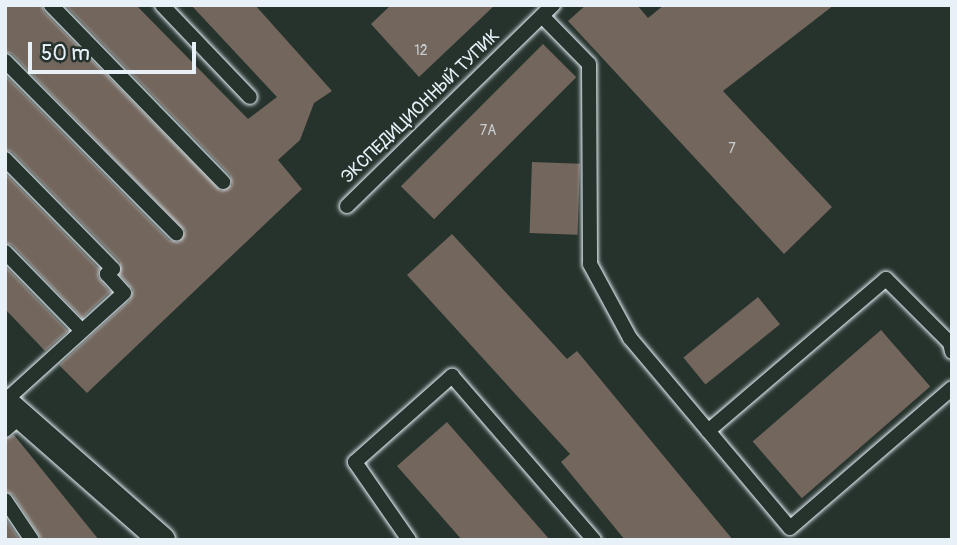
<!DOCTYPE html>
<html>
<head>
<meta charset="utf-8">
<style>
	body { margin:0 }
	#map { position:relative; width:957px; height:545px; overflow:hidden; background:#26332d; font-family:Pangolin,sans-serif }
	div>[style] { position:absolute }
	.building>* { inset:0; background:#72665d; transform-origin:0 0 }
	.roads { filter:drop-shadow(0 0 2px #e8f1f8) drop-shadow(0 0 2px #e8f1f8) }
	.service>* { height:14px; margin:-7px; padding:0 7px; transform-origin:7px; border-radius:7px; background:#26332d }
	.minor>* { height:26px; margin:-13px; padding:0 13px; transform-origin:13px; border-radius:13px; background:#26332d }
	span { translate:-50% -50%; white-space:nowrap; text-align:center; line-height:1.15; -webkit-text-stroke:5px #26332d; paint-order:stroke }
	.number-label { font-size:14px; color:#caced1 }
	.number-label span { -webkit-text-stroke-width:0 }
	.street-label { font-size:18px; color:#e8f1f8 }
	.frame { position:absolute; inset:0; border:7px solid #e8f1f8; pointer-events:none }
	.scale { position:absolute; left:28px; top:42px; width:168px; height:32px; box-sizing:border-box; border:4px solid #e8f1f8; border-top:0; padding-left:9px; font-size:21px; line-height:24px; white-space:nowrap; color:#e8f1f8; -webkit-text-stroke:5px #26332d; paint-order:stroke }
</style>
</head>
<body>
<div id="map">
	<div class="building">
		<i style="clip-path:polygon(5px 5px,42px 5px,44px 12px,221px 191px,232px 185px,230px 175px,65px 5px,136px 5px,248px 119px,277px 97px,191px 5px,255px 5px,332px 91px,314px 103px,300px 140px,278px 160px,302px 189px,87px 393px,59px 365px,130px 300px,133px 290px,120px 275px,120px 262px,12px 152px,5px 150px,5px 75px,169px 240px,179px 242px,185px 231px,12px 54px,5px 52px)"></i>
		<i style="clip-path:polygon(391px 5px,495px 5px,419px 77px,371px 24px)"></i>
		<i style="clip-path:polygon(586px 5px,637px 5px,648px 18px,664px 5px,834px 5px,723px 91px,832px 207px,784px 254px,568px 21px)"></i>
		<i style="left:543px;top:44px;width:47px;height:201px;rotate:45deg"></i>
		<i style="left:532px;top:162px;width:48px;height:71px;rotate:2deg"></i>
		<i style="clip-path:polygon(5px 173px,99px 269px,98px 277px,110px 292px,82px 318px,12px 245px,5px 243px)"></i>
		<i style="clip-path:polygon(452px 234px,567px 359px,577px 351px,733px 540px,625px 540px,561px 462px,570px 454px,407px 275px)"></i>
		<i style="clip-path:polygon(5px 266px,68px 331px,45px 351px,5px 309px)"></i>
		<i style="left:758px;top:297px;width:35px;height:96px;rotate:51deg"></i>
		<i style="left:881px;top:330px;width:75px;height:170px;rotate:49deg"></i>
		<i style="clip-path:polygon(447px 422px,550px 540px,462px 540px,397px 466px)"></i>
		<i style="clip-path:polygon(14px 435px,99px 540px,42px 540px,13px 495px,5px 490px,5px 439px)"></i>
		<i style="clip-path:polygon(5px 518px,20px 540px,5px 540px)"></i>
	</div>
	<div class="roads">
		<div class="service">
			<i style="left:51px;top:5px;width:247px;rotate:45.8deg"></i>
			<i style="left:162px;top:5px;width:127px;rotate:46.3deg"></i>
			<i style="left:542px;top:16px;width:67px;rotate:45.6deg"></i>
			<i style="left:589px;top:64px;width:200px;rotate:89.7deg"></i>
			<i style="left:590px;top:264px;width:84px;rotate:61.6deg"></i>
			<i style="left:630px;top:338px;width:248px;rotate:49.9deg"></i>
			<i style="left:790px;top:528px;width:214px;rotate:-40.8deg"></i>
			<i style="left:5px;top:61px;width:243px;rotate:45.2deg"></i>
			<i style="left:5px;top:159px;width:154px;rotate:45.5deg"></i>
			<i style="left:113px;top:269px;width:8px;rotate:140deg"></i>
			<i style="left:107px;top:274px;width:25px;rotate:48deg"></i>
			<i style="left:124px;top:293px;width:161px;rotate:137.8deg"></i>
			<i style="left:347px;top:206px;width:288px;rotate:-44.3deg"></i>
			<i style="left:5px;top:252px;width:110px;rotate:45.7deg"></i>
			<i style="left:5px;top:430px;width:21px;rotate:-41deg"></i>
			<i style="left:708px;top:431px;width:234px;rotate:-40.5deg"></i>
			<i style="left:886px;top:279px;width:91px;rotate:45deg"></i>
			<i style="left:950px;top:343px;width:9px;rotate:77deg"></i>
			<i style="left:5px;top:500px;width:48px;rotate:56deg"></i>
			<i style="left:409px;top:540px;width:95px;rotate:-124.7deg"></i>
			<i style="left:355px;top:462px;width:130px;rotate:-41.6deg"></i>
			<i style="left:452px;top:376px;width:217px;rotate:49.1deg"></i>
		</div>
		<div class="minor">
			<i style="left:5px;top:402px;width:209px;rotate:41.3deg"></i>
		</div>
	</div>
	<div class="number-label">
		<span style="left:421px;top:51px">12</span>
		<span style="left:488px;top:131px">7А</span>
		<span style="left:732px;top:149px">7</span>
	</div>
	<div class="street-label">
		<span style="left:421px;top:107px;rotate:-44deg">ЭКСПЕДИЦИОННЫЙ ТУПИК</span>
	</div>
	<div class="frame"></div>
	<div class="scale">50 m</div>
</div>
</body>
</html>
